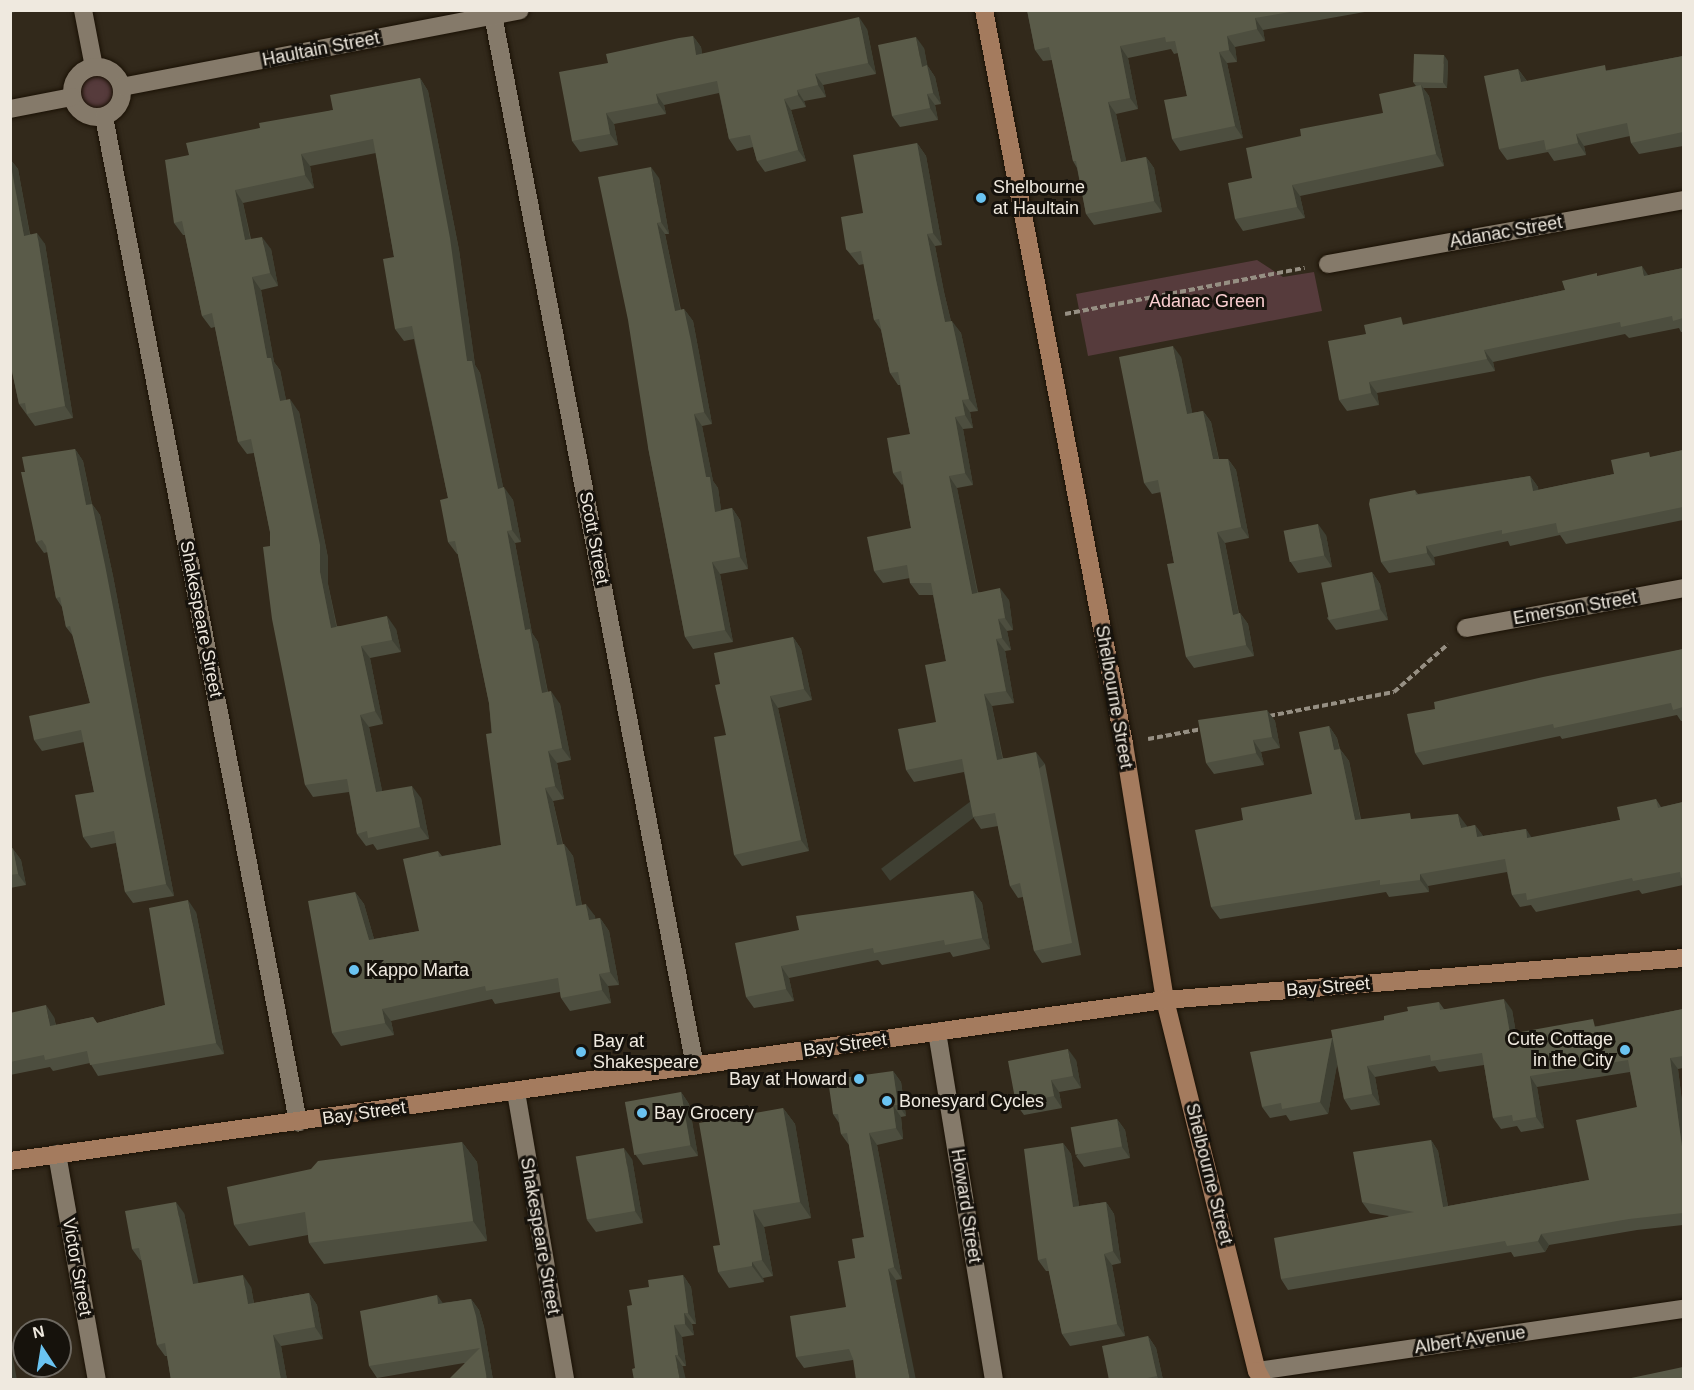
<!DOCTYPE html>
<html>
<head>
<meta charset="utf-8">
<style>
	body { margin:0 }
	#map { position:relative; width:1694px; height:1390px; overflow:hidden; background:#32291b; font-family:Helvetica,sans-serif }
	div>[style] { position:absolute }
	.green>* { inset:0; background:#563b3c }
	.round { border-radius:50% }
	.path>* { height:4px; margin-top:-2px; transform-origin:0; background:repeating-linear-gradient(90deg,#968f83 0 6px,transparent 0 9px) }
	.roads { filter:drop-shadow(0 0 2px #1a1105) drop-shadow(0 0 2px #1a1105) }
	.minor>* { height:18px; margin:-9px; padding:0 9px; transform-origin:9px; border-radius:9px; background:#857a6a }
	.minor>.ring { margin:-9px; padding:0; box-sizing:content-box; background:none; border:18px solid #857a6a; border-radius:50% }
	.secondary>* { height:18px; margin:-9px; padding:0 9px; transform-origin:9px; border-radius:9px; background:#a47b5e }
	.wall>* { inset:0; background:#4d4e3f }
	.shaded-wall>* { inset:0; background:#3f4033; transform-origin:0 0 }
	.building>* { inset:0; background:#5a5b49; transform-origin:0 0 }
	.dots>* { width:16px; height:16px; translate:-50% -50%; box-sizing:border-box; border:3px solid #16120c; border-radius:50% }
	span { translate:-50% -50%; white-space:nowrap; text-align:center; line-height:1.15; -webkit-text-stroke:6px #16120c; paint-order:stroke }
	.street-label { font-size:18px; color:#efe9df }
	.poi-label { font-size:18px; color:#efe9df }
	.left { translate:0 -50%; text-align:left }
	.right { translate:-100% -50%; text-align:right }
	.park-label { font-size:18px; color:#fbcfd1 }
	.frame { position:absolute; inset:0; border:12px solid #efe9df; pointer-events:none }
	.north { position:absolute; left:12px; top:1318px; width:60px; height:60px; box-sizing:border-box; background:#16120c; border:2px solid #6d6860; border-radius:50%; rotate:348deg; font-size:16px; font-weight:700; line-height:24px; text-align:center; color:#efe9df }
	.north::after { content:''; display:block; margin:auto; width:21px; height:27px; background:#6ac3f1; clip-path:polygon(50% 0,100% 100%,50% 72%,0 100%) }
</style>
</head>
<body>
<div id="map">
	<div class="green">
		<i class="round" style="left:79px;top:73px;width:36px;height:36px"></i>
		<i style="clip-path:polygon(1257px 260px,1283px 277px,1314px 272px,1322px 311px,1088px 356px,1076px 294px)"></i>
	</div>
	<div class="path">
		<i style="left:1065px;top:314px;width:244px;rotate:-10.9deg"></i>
		<i style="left:1269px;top:716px;width:127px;rotate:-10.9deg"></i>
		<i style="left:1394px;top:692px;width:72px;rotate:-41.6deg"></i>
		<i style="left:1148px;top:739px;width:55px;rotate:-10.5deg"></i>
	</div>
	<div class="roads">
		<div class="minor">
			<i style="left:83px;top:10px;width:58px;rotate:79.1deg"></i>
			<i style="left:492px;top:10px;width:1075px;rotate:79.12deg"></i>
			<i class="ring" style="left:72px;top:67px;width:32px;height:32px"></i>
			<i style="left:122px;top:87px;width:405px;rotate:-10.9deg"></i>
			<i style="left:10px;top:109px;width:63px;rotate:-11deg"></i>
			<i style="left:104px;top:117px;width:1024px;rotate:79.07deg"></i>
			<i style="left:1328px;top:264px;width:362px;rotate:-10.2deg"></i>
			<i style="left:1466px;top:628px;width:222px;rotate:-10.4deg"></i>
			<i style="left:937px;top:1032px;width:353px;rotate:80.7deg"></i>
			<i style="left:516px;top:1092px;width:292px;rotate:80.3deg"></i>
			<i style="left:57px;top:1154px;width:230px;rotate:80deg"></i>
			<i style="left:1257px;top:1371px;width:431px;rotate:-8.3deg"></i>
		</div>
		<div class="secondary">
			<i style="left:984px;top:10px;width:747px;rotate:79.2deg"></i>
			<i style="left:1124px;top:744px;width:259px;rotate:80.9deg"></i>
			<i style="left:1165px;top:1000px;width:382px;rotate:76.1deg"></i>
			<i style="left:1257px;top:1371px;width:10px;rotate:61deg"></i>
			<i style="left:10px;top:1161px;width:1166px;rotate:-7.94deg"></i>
			<i style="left:1165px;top:1000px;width:521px;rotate:-4.63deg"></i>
		</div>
	</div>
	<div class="wall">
		<i style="clip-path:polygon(10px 10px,20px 10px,20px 11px,10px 13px)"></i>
		<i style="clip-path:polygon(1027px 10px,1376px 10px,1263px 30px,1265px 41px,1235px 47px,1237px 62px,1227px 63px,1243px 138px,1180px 151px,1172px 139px,1187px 96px,1178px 53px,1174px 54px,1171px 49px,1128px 58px,1138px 109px,1116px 114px,1126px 161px,1146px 157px,1154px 168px,1162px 212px,1094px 225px,1086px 214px,1077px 168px,1073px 161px,1052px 60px,1043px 61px,1035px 50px)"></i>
		<i style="clip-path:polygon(867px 29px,876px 74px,823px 85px,826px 97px,804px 101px,806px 107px,791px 110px,806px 161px,765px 172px,757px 161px,753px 147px,737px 151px,729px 139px,719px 93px,664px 105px,666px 114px,614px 124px,618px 145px,580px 152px,572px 141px,608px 63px,693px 36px,701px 47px,702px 54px)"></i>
		<i style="clip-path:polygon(924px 48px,927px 65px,935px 77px,941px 104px,935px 105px,938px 120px,900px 127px,892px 116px)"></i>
		<i style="clip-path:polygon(1683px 56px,1683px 146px,1639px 154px,1631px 143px,1630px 136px,1584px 146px,1586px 155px,1554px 161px,1548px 152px,1507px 160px,1499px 149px,1518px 69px,1527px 81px,1609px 70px)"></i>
		<i style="clip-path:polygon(1448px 61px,1447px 88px,1423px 88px,1429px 96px,1444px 166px,1300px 196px,1305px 218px,1243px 231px,1235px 219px,1252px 178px,1383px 113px,1416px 86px,1413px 82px)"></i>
		<i style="clip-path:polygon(420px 78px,428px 91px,459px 250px,475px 365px,480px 373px,503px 487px,513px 500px,521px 542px,515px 543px,532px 633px,538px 642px,548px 692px,560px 704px,571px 760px,557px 763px,564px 799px,553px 801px,563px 844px,564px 844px,573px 856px,582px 905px,595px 916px,595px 919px,600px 918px,609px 931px,619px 985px,608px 986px,611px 1003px,570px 1011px,561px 998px,560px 992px,495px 1004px,492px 999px,391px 1021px,394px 1035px,341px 1046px,332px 1033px,355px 892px,364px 904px,374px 939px,419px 931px,438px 851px,442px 856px,501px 845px,489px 703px,458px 554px,457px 554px,448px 542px,448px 498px,414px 339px,404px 341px,395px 329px,394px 257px,376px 153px,310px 166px,314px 188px,243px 203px,251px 239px,271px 249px,278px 286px,261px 290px,274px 362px,280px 370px,286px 400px,299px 412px,328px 558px,328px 584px,337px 626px,396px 629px,401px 652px,370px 658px,383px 724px,369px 727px,382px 791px,421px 798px,429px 839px,377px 850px,373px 844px,366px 846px,357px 834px,349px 792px,313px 797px,305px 785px,270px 546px,270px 532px,254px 453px,247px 454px,238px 442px,215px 327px,211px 328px,202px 316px,185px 235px,183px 235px,174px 223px,189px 155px,260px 128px,333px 110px)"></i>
		<i style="clip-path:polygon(917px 143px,926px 156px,942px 245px,935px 246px,944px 292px,951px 321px,961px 333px,978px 411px,970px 412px,973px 428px,963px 429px,973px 485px,957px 488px,978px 592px,1009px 600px,1013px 630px,1007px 631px,1011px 650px,1005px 651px,1014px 703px,992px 706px,1003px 758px,1045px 764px,1081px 955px,1042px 963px,1034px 951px,1023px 897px,1018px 898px,1010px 886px,998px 826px,981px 829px,973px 817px,964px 772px,914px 782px,906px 770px,936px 722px,946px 661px,933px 595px,919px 595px,910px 583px,910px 578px,883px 583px,874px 571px,911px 528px,903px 484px,902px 485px,893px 473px,910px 434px,900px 385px,898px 385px,890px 373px,881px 330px,874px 320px,864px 264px,859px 265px,846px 249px,863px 213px)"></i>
		<i style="clip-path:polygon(10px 159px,18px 169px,30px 234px,45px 244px,73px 418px,35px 426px,19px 404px,10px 362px)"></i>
		<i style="clip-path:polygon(659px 178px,669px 234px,665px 234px,681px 310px,684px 309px,693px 321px,699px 353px,712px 424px,702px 426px,713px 481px,718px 488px,721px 510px,732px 508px,740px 520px,748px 569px,720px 574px,733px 642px,693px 649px,685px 637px,648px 447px)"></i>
		<i style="clip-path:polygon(1683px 268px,1683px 332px,1681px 332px,1679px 328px,1629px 338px,1625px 334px,1493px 362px,1495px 371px,1377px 393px,1379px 405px,1347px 411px,1339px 400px,1366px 334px,1406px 324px,1565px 290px,1599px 276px,1649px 275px)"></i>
		<i style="clip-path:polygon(1181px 357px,1192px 413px,1203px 411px,1211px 422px,1219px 459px,1228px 459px,1236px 470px,1249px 538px,1225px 543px,1239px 613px,1240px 613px,1248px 624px,1254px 656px,1194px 668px,1186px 657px,1174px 563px,1161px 492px,1152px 494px,1144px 483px)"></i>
		<i style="clip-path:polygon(75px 449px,83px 461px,92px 504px,100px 515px,113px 576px,174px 896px,133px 903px,125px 892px,116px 843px,91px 848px,83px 837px,94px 792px,84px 742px,42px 751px,34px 740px,90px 703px,73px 636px,66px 627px,62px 607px,56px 598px,48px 552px,44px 553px,36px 542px,25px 472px)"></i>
		<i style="clip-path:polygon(1683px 450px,1683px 520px,1566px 544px,1560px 535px,1510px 546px,1508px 541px,1434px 557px,1435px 565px,1389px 573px,1381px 562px,1415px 490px,1418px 494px,1530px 476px,1538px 487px,1538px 490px,1614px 474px,1652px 457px)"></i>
		<i style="clip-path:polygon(1326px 535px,1332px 567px,1298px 573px,1290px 561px)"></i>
		<i style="clip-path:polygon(1372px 572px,1380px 584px,1388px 620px,1336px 630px,1327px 618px)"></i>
		<i style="clip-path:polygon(793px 637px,801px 649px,812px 700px,778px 708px,809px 851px,742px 866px,734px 855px,726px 735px,720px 684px)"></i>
		<i style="clip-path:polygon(1683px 649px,1683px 721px,1681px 721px,1677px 715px,1562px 739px,1560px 736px,1423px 765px,1415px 753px,1435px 709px)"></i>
		<i style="clip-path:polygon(1267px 710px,1275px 721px,1280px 748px,1261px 752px,1264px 765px,1214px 774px,1206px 763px)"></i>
		<i style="clip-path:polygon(1329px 726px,1337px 738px,1340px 749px,1349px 761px,1361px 819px,1414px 819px,1467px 826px,1467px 827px,1475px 825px,1483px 836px,1526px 829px,1531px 838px,1620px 820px,1656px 799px,1661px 807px,1683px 802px,1683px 885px,1642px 894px,1639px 890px,1536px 912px,1531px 905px,1520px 907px,1512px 895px,1507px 872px,1428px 886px,1429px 892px,1389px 897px,1386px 892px,1220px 919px,1211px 907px,1243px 820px,1312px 794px)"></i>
		<i style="clip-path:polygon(10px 845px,21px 860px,26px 885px,10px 888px)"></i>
		<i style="clip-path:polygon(973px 891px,982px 903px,990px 949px,953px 957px,950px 952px,882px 965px,878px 960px,789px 978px,794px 1001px,754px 1008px,746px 997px,799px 930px)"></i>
		<i style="clip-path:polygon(196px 912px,224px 1054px,98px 1076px,90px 1063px,53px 1071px,50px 1067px,10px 1075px,10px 1030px,54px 1017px,56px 1025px,93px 1017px,97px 1023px,165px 1005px)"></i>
		<i style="clip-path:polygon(1439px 1002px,1444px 1009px,1512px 1010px,1516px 1033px,1598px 1026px,1683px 1009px,1683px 1068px,1678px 1069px,1683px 1110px,1683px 1225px,1637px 1230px,1549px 1245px,1545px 1252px,1514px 1257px,1511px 1252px,1288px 1290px,1281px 1279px,1389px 1216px,1370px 1213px,1362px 1202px,1431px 1140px,1438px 1151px,1448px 1206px,1589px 1180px,1637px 1107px,1630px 1072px,1537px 1087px,1544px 1128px,1521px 1132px,1517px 1126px,1501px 1129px,1493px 1118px,1484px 1065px,1439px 1072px,1435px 1066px,1375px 1077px,1380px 1105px,1351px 1110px,1344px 1099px,1337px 1064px,1328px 1114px,1290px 1121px,1286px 1115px,1270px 1118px,1262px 1107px,1332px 1038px)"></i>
		<i style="clip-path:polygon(1076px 1060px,1081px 1088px,1059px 1092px,1062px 1108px,1024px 1115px,1016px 1104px)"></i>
		<i style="clip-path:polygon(893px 1071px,901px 1082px,906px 1116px,901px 1117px,903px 1139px,877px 1145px,902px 1279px,896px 1280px,853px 1360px,804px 1368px,796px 1357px,846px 1307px,855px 1258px,864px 1237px,849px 1145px,841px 1134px,839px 1123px,833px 1114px)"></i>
		<i style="clip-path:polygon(681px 1092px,689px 1104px,698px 1156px,643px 1165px,635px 1154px)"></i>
		<i style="clip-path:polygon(783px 1108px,795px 1124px,811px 1218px,764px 1227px,773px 1276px,763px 1278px,764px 1282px,729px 1288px,718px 1272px,720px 1245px)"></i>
		<i style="clip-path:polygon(1117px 1119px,1125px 1130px,1130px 1158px,1084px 1167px,1076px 1156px)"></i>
		<i style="clip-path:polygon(462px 1142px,477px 1162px,487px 1241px,324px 1264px,309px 1243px,308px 1235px,249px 1246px,234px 1225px)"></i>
		<i style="clip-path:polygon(1063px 1143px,1071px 1154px,1079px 1206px,1106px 1202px,1114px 1214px,1121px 1263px,1112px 1265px,1125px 1336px,1070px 1346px,1062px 1334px,1049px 1271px,1046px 1271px,1038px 1260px)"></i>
		<i style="clip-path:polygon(632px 1159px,643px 1223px,596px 1232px,587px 1220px)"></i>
		<i style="clip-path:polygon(184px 1213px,198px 1283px,251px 1287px,254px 1303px,309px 1293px,317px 1305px,323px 1339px,281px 1346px,287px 1380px,171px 1380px,167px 1356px,165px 1356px,157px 1345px,142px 1260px,140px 1260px,132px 1249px)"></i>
		<i style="clip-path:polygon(683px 1275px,691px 1287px,696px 1324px,692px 1324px,694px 1335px,682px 1337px,686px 1366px,635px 1368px,632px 1305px,649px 1287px)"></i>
		<i style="clip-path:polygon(437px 1295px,442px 1303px,471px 1299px,479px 1310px,484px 1327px,493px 1380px,464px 1363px,377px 1378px,369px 1366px)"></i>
		<i style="clip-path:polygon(1148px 1336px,1156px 1348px,1163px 1380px,1109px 1380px)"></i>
	</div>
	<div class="shaded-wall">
		<i style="clip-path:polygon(859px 17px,867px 29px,876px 74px,868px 63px)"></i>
		<i style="clip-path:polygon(1255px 18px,1263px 30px,1265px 41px,1257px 29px)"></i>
		<i style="clip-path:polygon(693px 36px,701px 47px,704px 66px,696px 55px)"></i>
		<i style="clip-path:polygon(1227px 36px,1235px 47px,1237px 62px,1229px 50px)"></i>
		<i style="clip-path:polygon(916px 37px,924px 48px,930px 78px,922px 67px)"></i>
		<i style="clip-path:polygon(1120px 46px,1128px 58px,1138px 109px,1130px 98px)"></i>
		<i style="clip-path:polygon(1219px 52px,1227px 63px,1243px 138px,1235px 126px)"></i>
		<i style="clip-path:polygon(1444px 55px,1448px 61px,1447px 88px,1443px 82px)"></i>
		<i style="clip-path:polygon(927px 65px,935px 77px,941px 104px,933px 93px)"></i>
		<i style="clip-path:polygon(1518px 69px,1526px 80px,1529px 94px,1521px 82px)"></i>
		<i style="clip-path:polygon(815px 74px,823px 85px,826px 97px,818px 85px)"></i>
		<i style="clip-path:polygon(420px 78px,428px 91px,459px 250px,475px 365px,480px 373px,506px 501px,498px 489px,467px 361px)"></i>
		<i style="clip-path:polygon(1421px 85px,1429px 96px,1444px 166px,1436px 154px)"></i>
		<i style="clip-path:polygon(797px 90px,804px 101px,806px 107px,798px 95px)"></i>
		<i style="clip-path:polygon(656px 94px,664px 105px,666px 114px,658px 103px)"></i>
		<i style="clip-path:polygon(927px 94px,935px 105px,938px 120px,930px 108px)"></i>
		<i style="clip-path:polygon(784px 99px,791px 110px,806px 161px,798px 150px)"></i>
		<i style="clip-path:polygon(1108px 102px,1116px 114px,1129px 173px,1121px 162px)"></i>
		<i style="clip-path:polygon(606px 113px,614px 124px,618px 145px,610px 134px)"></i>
		<i style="clip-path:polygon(1576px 134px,1584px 146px,1586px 155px,1578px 143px)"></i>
		<i style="clip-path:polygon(917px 143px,926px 156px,942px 245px,933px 233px)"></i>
		<i style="clip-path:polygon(301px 154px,310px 166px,314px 188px,305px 175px)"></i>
		<i style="clip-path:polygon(1146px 157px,1154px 168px,1162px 212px,1154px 201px)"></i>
		<i style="clip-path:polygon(10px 159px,18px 169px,32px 247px,24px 236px)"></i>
		<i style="clip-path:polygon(651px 167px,659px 178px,669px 234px,661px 222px)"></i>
		<i style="clip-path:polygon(1292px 185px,1300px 196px,1305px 218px,1297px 207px)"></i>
		<i style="clip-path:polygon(235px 190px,243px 203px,253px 253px,245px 240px)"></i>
		<i style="clip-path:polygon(657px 223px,665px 234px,683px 323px,675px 311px)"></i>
		<i style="clip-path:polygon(37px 233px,45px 244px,73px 418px,65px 406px)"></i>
		<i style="clip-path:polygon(927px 234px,935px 246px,944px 292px,954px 334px,945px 322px,936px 280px)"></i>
		<i style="clip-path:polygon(262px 237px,271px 249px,278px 286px,270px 273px)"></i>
		<i style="clip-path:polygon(1642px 266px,1650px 278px,1644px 276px)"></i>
		<i style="clip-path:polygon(252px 277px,261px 290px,274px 362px,280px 370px,289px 414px,280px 401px,267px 358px)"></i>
		<i style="clip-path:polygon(684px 309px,693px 321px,699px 353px,712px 424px,704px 412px)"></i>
		<i style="clip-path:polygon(952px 321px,961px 333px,978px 411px,969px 399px)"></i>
		<i style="clip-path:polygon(1173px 346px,1181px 357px,1195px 426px,1187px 414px)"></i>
		<i style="clip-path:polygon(1484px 350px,1493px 362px,1495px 371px,1487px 359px)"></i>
		<i style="clip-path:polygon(1369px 382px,1377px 393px,1379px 405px,1371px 393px)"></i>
		<i style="clip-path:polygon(290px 399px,299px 412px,328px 558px,328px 584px,339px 640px,331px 628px,320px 572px)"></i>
		<i style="clip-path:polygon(962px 400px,970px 412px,973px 428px,965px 415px)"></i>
		<i style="clip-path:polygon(1203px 411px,1211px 422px,1221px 471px,1213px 459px)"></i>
		<i style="clip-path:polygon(694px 414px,702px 426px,713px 481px,718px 488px,723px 523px,715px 512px,706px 477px)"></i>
		<i style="clip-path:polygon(955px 417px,963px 429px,973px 485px,965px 473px)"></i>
		<i style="clip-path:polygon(75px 449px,83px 461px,94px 516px,86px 505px)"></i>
		<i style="clip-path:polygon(1228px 459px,1236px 470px,1249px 538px,1241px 527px)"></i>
		<i style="clip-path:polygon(949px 476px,957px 488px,980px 606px,972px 594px)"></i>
		<i style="clip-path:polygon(1530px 476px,1538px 487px,1541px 503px,1533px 491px)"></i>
		<i style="clip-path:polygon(504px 487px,513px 500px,521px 542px,512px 530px)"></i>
		<i style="clip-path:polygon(92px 504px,100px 515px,113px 576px,174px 896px,166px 884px)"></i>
		<i style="clip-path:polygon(732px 508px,740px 520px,748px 569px,740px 557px)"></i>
		<i style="clip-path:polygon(1318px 524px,1326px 535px,1332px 567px,1324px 555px)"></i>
		<i style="clip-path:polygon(507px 531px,515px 543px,532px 633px,538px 642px,550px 705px,542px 693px,525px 630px)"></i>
		<i style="clip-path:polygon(1217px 532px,1225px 543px,1241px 626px,1233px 615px)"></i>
		<i style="clip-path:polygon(1426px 546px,1434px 557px,1435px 565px,1427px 553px)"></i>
		<i style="clip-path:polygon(712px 562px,720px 574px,733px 642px,725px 630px)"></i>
		<i style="clip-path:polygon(1372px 572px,1380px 584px,1388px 620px,1380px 609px)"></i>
		<i style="clip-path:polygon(1000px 588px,1009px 600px,1013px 630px,1005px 618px)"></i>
		<i style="clip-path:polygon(1240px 613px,1248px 624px,1254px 656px,1246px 645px)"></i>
		<i style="clip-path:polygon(387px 616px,396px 629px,401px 652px,392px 640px)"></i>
		<i style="clip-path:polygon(998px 619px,1007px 631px,1011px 650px,1002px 638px)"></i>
		<i style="clip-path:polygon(793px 637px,801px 649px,812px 700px,804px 689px)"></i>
		<i style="clip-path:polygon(996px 639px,1005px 651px,1014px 703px,1006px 691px)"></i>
		<i style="clip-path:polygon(361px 646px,370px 658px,383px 724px,375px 711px)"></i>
		<i style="clip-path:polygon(551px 691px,560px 704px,571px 760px,562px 748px)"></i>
		<i style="clip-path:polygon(984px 694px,992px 706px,1005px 772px,997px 760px)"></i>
		<i style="clip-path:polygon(770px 696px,778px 708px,809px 851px,801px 840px)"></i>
		<i style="clip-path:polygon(1267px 710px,1275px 721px,1280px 748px,1272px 737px)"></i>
		<i style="clip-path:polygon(360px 715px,369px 727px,385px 805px,376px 792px)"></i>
		<i style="clip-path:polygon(1329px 726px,1337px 738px,1342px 763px,1334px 750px)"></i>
		<i style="clip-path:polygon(1253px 740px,1261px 752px,1264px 765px,1256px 753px)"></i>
		<i style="clip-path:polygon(1340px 749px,1349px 761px,1363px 832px,1355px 820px)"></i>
		<i style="clip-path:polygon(548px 751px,557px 763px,564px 799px,555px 786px)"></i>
		<i style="left:1036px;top:752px;width:15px;height:194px;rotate:53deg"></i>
		<i style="clip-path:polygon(412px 786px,421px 798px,429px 839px,420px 827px)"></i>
		<i style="clip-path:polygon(545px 788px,553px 801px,565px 857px,557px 845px)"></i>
		<i style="clip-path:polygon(1458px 814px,1467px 826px,1469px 840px,1461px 828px)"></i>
		<i style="clip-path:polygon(1475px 825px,1484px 837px,1477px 837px)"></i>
		<i style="clip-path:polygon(1526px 829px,1534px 841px,1527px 838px)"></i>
		<i style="clip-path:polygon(564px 844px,573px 856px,584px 918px,576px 906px)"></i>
		<i style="clip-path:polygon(13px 849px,21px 860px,26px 885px,18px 874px)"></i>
		<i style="clip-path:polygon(1420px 874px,1428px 886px,1429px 892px,1420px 880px)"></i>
		<i style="clip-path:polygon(973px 891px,982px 903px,990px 949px,982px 938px)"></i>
		<i style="clip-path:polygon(355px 892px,364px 904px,378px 953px,369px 940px)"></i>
		<i style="clip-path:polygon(188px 900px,196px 912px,224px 1054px,216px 1043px)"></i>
		<i style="clip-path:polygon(586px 904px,595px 916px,598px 932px,589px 920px)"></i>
		<i style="clip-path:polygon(600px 918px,609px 931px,619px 985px,610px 972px)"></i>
		<i style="clip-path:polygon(781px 966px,789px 978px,794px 1001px,786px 989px)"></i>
		<i style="clip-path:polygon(599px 974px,608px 986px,611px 1003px,602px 990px)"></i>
		<i style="clip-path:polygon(1504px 999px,1512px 1010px,1518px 1045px,1510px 1034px)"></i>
		<i style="clip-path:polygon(46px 1005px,54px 1017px,58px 1038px,50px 1026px)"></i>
		<i style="clip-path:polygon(382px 1009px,391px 1021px,394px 1035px,385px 1023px)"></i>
		<i style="clip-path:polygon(1332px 1038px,1340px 1049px,1328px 1114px,1320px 1102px)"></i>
		<i style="clip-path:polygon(1068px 1049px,1076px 1060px,1081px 1088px,1073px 1076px)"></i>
		<i style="clip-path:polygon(1670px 1058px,1678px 1069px,1683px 1110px,1683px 1154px)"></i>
		<i style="clip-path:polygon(1367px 1066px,1375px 1077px,1380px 1105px,1372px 1094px)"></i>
		<i style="clip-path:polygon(893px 1071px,901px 1082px,906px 1116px,898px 1105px)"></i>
		<i style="clip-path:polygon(1530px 1076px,1537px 1087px,1544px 1128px,1536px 1117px)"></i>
		<i style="clip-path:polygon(1051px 1080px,1059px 1092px,1062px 1108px,1054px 1096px)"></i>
		<i style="clip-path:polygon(681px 1092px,689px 1104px,698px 1156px,690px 1145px)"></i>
		<i style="clip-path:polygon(893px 1105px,901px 1117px,903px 1139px,896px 1128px)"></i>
		<i style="clip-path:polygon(783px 1108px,795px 1124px,811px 1218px,800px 1202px)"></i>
		<i style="clip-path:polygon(1117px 1119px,1125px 1130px,1130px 1158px,1122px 1147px)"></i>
		<i style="clip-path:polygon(869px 1133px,877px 1145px,902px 1279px,894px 1267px)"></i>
		<i style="clip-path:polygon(1431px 1140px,1438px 1151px,1450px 1218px,1443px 1207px)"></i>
		<i style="clip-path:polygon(462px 1142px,477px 1162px,487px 1241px,473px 1221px)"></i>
		<i style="clip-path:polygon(1063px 1143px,1071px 1154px,1081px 1218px,1073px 1207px)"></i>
		<i style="clip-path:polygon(624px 1148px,632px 1159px,643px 1223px,635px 1211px)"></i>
		<i style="clip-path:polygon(176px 1202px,184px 1213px,201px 1295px,193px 1284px)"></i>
		<i style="clip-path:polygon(1106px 1202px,1114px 1214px,1121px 1263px,1113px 1251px)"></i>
		<i style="clip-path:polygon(753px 1210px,764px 1227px,773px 1276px,762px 1260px)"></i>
		<i style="clip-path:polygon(1541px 1234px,1549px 1245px,1545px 1252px,1538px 1241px)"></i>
		<i style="clip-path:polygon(1104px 1254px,1112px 1265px,1125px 1336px,1117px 1324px)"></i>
		<i style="clip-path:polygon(752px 1262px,763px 1278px,764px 1282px,752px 1266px)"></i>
		<i style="clip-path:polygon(888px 1269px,896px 1280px,916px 1380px,910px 1380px)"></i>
		<i style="clip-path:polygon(243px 1275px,251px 1287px,256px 1316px,248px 1304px)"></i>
		<i style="clip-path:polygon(683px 1275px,691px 1287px,696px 1324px,688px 1313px)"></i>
		<i style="clip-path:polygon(309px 1293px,317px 1305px,323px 1339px,315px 1327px)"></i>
		<i style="clip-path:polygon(437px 1295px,445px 1306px,438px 1304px)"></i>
		<i style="clip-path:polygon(471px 1299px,479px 1310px,484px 1327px,493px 1380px,487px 1380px)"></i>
		<i style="clip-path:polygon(684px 1313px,692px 1324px,694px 1335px,685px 1324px)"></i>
		<i style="clip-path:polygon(674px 1325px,682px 1337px,686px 1366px,678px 1355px)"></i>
		<i style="clip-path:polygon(273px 1335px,281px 1346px,287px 1380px,281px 1380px)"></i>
		<i style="clip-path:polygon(1148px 1336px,1156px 1348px,1163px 1380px,1159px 1380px,1157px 1376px)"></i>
		<i style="clip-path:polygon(10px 1350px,12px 1353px,17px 1380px,12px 1380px,10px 1373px)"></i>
		<i style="clip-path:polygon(675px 1355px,683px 1367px,686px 1380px,680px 1380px)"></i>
	</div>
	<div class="building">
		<i style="clip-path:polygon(1027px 10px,1302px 10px,1255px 18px,1257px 29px,1227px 36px,1229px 50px,1219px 52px,1235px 126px,1172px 139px,1164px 100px,1187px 96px,1175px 41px,1166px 42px,1165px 37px,1120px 46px,1130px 98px,1108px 102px,1121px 162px,1146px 157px,1154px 201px,1086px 214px,1076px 161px,1073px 161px,1049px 47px,1035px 50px)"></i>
		<i style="clip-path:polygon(859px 17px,868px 63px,815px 74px,818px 85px,797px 90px,798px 95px,784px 99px,798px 150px,757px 161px,750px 135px,729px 139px,717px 81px,656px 94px,658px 103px,606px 113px,610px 134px,572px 141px,559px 72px,608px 63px,606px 54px,679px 38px,693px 36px,696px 55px)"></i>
		<i style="clip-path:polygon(916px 37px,922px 67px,927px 65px,933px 93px,927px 94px,930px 108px,892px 116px,878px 45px)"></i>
		<i style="left:1414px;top:54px;width:30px;height:28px;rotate:2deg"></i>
		<i style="clip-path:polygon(1683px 56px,1683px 132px,1631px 143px,1627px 123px,1576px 134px,1578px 143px,1546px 150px,1544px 140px,1499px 149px,1484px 76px,1518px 69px,1521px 82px,1605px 65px,1606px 71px)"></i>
		<i style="clip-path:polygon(420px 78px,450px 238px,467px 361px,472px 361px,498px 489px,504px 487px,512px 530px,507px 531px,525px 630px,530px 629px,542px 693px,551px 691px,562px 748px,548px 751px,555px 786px,545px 788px,557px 845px,564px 844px,576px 906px,586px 904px,589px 920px,600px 918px,610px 972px,599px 974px,602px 990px,561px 998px,558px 978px,486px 991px,485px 986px,382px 1009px,385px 1023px,332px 1033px,308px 901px,355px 892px,369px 940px,419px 931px,403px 859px,438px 851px,439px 857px,501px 845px,486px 734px,492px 733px,489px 703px,455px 541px,448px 542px,440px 500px,448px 498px,412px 326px,395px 329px,383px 259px,394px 257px,373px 139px,301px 154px,305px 175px,235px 190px,245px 240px,262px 237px,270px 273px,252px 277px,267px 358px,271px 358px,280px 401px,290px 399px,320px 545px,320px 572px,331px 628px,387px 616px,392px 640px,361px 646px,375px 711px,360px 715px,376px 792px,412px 786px,420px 827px,368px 838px,367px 831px,357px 834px,347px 779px,305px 785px,272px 619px,263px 547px,270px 546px,270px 532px,251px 439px,238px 442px,212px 313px,202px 316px,182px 221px,174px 223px,165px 160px,189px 155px,186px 143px,260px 128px,259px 123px,333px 110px,330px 95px)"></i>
		<i style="clip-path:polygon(1421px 85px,1436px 154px,1292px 185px,1297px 207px,1235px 219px,1228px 183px,1252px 178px,1246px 148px,1301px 136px,1300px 129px,1383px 113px,1379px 94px)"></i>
		<i style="clip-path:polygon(917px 143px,933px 233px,927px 234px,936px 280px,945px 322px,952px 321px,969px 399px,962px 400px,965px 415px,955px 417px,965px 473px,949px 476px,972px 594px,1000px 588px,1005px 618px,998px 619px,1002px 638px,996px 639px,1006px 691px,984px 694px,997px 760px,1036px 752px,1072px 943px,1034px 951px,1020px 883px,1010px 886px,995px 813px,973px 817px,962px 759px,906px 770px,898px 729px,936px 722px,925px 665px,946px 661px,931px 583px,910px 583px,907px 565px,874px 571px,867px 537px,911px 528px,901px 471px,893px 473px,887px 438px,910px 434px,898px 372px,890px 373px,879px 319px,874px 320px,861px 251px,850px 253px,846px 249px,841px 217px,863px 213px,853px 155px)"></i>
		<i style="clip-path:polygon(10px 162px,24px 236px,37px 233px,65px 406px,27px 414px,25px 403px,19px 404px,10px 362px)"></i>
		<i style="clip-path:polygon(651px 167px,661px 222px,657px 223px,675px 311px,684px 309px,691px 341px,704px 412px,694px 414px,706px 477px,710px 477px,715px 512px,732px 508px,740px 557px,712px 562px,725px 630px,685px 637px,648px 447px,628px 320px,598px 177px)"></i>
		<i style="clip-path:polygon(1642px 266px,1644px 276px,1683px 268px,1683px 318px,1673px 321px,1672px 316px,1621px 327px,1620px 322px,1484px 350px,1487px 359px,1369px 382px,1371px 393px,1339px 400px,1328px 341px,1366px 334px,1364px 325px,1401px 317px,1403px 325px,1565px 290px,1562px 281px,1597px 273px,1597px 276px)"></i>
		<i style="clip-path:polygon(1173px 346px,1187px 414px,1203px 411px,1213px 459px,1228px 459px,1241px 527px,1217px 532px,1233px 615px,1240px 613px,1246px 645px,1186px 657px,1167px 564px,1174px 563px,1158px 480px,1144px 483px,1119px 357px)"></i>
		<i style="clip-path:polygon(75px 449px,86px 505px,92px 504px,105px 565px,166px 884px,125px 892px,114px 831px,83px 837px,75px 795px,94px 792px,81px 730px,34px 740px,29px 716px,90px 703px,70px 626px,66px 627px,60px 597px,56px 598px,46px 546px,42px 540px,36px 542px,21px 472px,25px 472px,22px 457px)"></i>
		<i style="clip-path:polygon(1683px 450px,1683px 507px,1558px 533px,1556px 523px,1502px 534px,1502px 530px,1426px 546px,1427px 553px,1381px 562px,1369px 504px,1370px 499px,1415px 490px,1416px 495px,1530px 476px,1533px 491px,1614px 474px,1611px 460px,1649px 452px,1650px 457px)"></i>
		<i style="left:1318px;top:524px;width:32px;height:35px;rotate:79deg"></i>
		<i style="left:1372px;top:572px;width:38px;height:52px;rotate:78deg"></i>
		<i style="clip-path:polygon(793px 637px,804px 689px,770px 696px,801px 840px,734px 855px,714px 737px,726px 735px,715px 685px,720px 684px,714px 653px)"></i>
		<i style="clip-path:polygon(1683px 649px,1683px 707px,1673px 710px,1671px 703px,1554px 728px,1553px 724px,1415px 753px,1407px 714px,1435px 709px,1434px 702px,1543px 677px)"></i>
		<i style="clip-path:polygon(1267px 710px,1272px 737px,1253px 740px,1256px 753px,1206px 763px,1198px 720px)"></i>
		<i style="clip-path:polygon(1329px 726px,1334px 750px,1340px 749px,1355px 820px,1410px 813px,1411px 819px,1458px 814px,1461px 828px,1475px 825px,1477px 837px,1526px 829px,1527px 838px,1620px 820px,1617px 807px,1656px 799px,1658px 808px,1683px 802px,1683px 877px,1681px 878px,1680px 872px,1633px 881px,1632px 878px,1527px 900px,1526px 893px,1512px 895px,1505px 859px,1420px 874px,1420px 880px,1380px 885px,1380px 880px,1211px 907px,1195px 830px,1243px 820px,1241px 808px,1312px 794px,1299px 732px)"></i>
		<i style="clip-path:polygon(10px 845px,13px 849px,18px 874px,10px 875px)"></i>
		<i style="clip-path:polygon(973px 891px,982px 938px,945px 945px,944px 940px,874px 953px,873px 948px,781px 966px,786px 989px,746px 997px,735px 943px,799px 930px,796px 916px)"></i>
		<i style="clip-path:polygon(188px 900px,216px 1043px,90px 1065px,87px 1051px,45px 1060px,44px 1055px,10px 1062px,10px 1030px,11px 1030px,10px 1013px,46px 1005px,50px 1026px,93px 1017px,97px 1023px,165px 1005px,149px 908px)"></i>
		<i style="clip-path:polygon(1504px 999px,1510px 1034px,1593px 1019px,1595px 1027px,1683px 1009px,1683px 1056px,1670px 1058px,1683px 1154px,1683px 1213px,1629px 1219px,1541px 1234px,1538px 1241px,1507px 1246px,1505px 1241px,1281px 1279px,1274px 1238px,1414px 1212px,1362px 1202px,1353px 1152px,1431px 1140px,1443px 1207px,1589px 1180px,1576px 1120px,1637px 1107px,1628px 1060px,1530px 1076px,1536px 1117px,1513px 1121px,1512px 1115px,1493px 1118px,1482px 1053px,1431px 1061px,1430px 1055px,1367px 1066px,1372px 1094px,1344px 1099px,1331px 1030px,1384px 1020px,1384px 1016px,1408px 1011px,1407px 1007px,1439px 1002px,1440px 1010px)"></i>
		<i style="clip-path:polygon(1332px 1038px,1320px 1102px,1282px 1109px,1281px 1103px,1262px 1107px,1250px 1052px)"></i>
		<i style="clip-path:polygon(1068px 1049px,1073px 1076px,1051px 1080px,1054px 1096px,1016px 1104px,1008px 1061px)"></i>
		<i style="clip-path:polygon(893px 1071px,898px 1105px,893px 1105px,896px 1128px,869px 1133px,894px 1267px,888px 1269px,910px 1380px,856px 1380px,853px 1359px,849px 1349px,796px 1357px,790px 1316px,846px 1307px,838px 1261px,855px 1258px,852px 1239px,864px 1237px,847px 1133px,841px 1134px,838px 1114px,833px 1114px,828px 1080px)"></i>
		<i style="left:681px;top:1092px;width:54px;height:57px;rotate:80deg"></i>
		<i style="clip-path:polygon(783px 1108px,800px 1202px,753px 1210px,762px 1260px,752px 1262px,752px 1266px,718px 1272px,713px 1246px,720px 1245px,699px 1123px)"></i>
		<i style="left:1117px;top:1119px;width:28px;height:47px;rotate:80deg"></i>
		<i style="clip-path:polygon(462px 1142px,473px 1221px,309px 1243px,305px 1212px,234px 1225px,227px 1187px,311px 1169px,318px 1161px)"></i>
		<i style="clip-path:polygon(1063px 1143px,1073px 1207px,1106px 1202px,1113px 1251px,1104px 1254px,1117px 1324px,1062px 1334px,1046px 1258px,1038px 1260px,1024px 1149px)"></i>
		<i style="left:624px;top:1148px;width:64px;height:49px;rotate:80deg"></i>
		<i style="clip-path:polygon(176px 1202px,193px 1284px,243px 1275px,248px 1304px,309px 1293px,315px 1327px,273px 1335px,281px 1380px,171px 1380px,165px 1343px,157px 1345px,139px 1248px,132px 1249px,125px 1211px)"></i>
		<i style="clip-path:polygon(683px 1275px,688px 1313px,684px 1313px,685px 1324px,674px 1325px,678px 1355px,675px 1355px,680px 1380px,634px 1380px,632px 1369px,635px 1368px,627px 1306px,632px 1305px,629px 1290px,649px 1287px,648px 1280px)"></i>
		<i style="clip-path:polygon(437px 1295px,438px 1304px,471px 1299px,476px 1316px,487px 1380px,448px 1380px,480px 1348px,369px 1366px,360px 1311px)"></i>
		<i style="clip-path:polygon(1148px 1336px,1157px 1376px,1138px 1380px,1109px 1380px,1102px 1346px)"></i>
		<i style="clip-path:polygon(1683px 1367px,1683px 1380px,1622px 1380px)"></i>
	</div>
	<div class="dots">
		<i style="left:981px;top:198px;background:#6ac3f1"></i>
		<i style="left:354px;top:970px;background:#6ac3f1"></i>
		<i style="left:1625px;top:1050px;background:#6ac3f1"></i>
		<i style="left:581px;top:1052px;background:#6ac3f1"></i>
		<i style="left:859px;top:1079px;background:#6ac3f1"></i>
		<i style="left:887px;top:1101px;background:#6ac3f1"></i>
		<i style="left:642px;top:1113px;background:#6ac3f1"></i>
	</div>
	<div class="street-label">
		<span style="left:321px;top:49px;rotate:-11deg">Haultain Street</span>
		<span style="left:1506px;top:232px;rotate:-10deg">Adanac Street</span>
		<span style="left:594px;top:538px;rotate:79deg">Scott Street</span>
		<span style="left:1575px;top:608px;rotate:-10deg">Emerson Street</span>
		<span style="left:201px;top:619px;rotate:79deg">Shakespeare Street</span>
		<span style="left:1114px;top:697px;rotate:80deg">Shelbourne Street</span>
		<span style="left:1328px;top:987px;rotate:-5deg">Bay Street</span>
		<span style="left:845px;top:1045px;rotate:-8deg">Bay Street</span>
		<span style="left:364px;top:1113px;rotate:-8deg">Bay Street</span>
		<span style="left:1209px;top:1174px;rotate:76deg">Shelbourne Street</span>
		<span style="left:966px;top:1206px;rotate:81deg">Howard Street</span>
		<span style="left:540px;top:1236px;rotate:80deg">Shakespeare Street</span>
		<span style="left:77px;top:1267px;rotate:80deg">Victor Street</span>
		<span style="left:1470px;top:1340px;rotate:-8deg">Albert Avenue</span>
	</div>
	<div class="poi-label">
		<span class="left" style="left:993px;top:198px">Shelbourne<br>at Haultain</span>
		<span class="left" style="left:366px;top:970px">Kappo Marta</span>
		<span class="right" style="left:1613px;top:1050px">Cute Cottage<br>in the City</span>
		<span class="left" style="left:593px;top:1052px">Bay at<br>Shakespeare</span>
		<span class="right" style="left:847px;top:1079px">Bay at Howard</span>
		<span class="left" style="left:899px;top:1101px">Bonesyard Cycles</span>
		<span class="left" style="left:654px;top:1113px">Bay Grocery</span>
	</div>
	<div class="park-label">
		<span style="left:1207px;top:301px">Adanac Green</span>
	</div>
	<div class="frame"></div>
	<div class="north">N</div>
</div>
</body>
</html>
